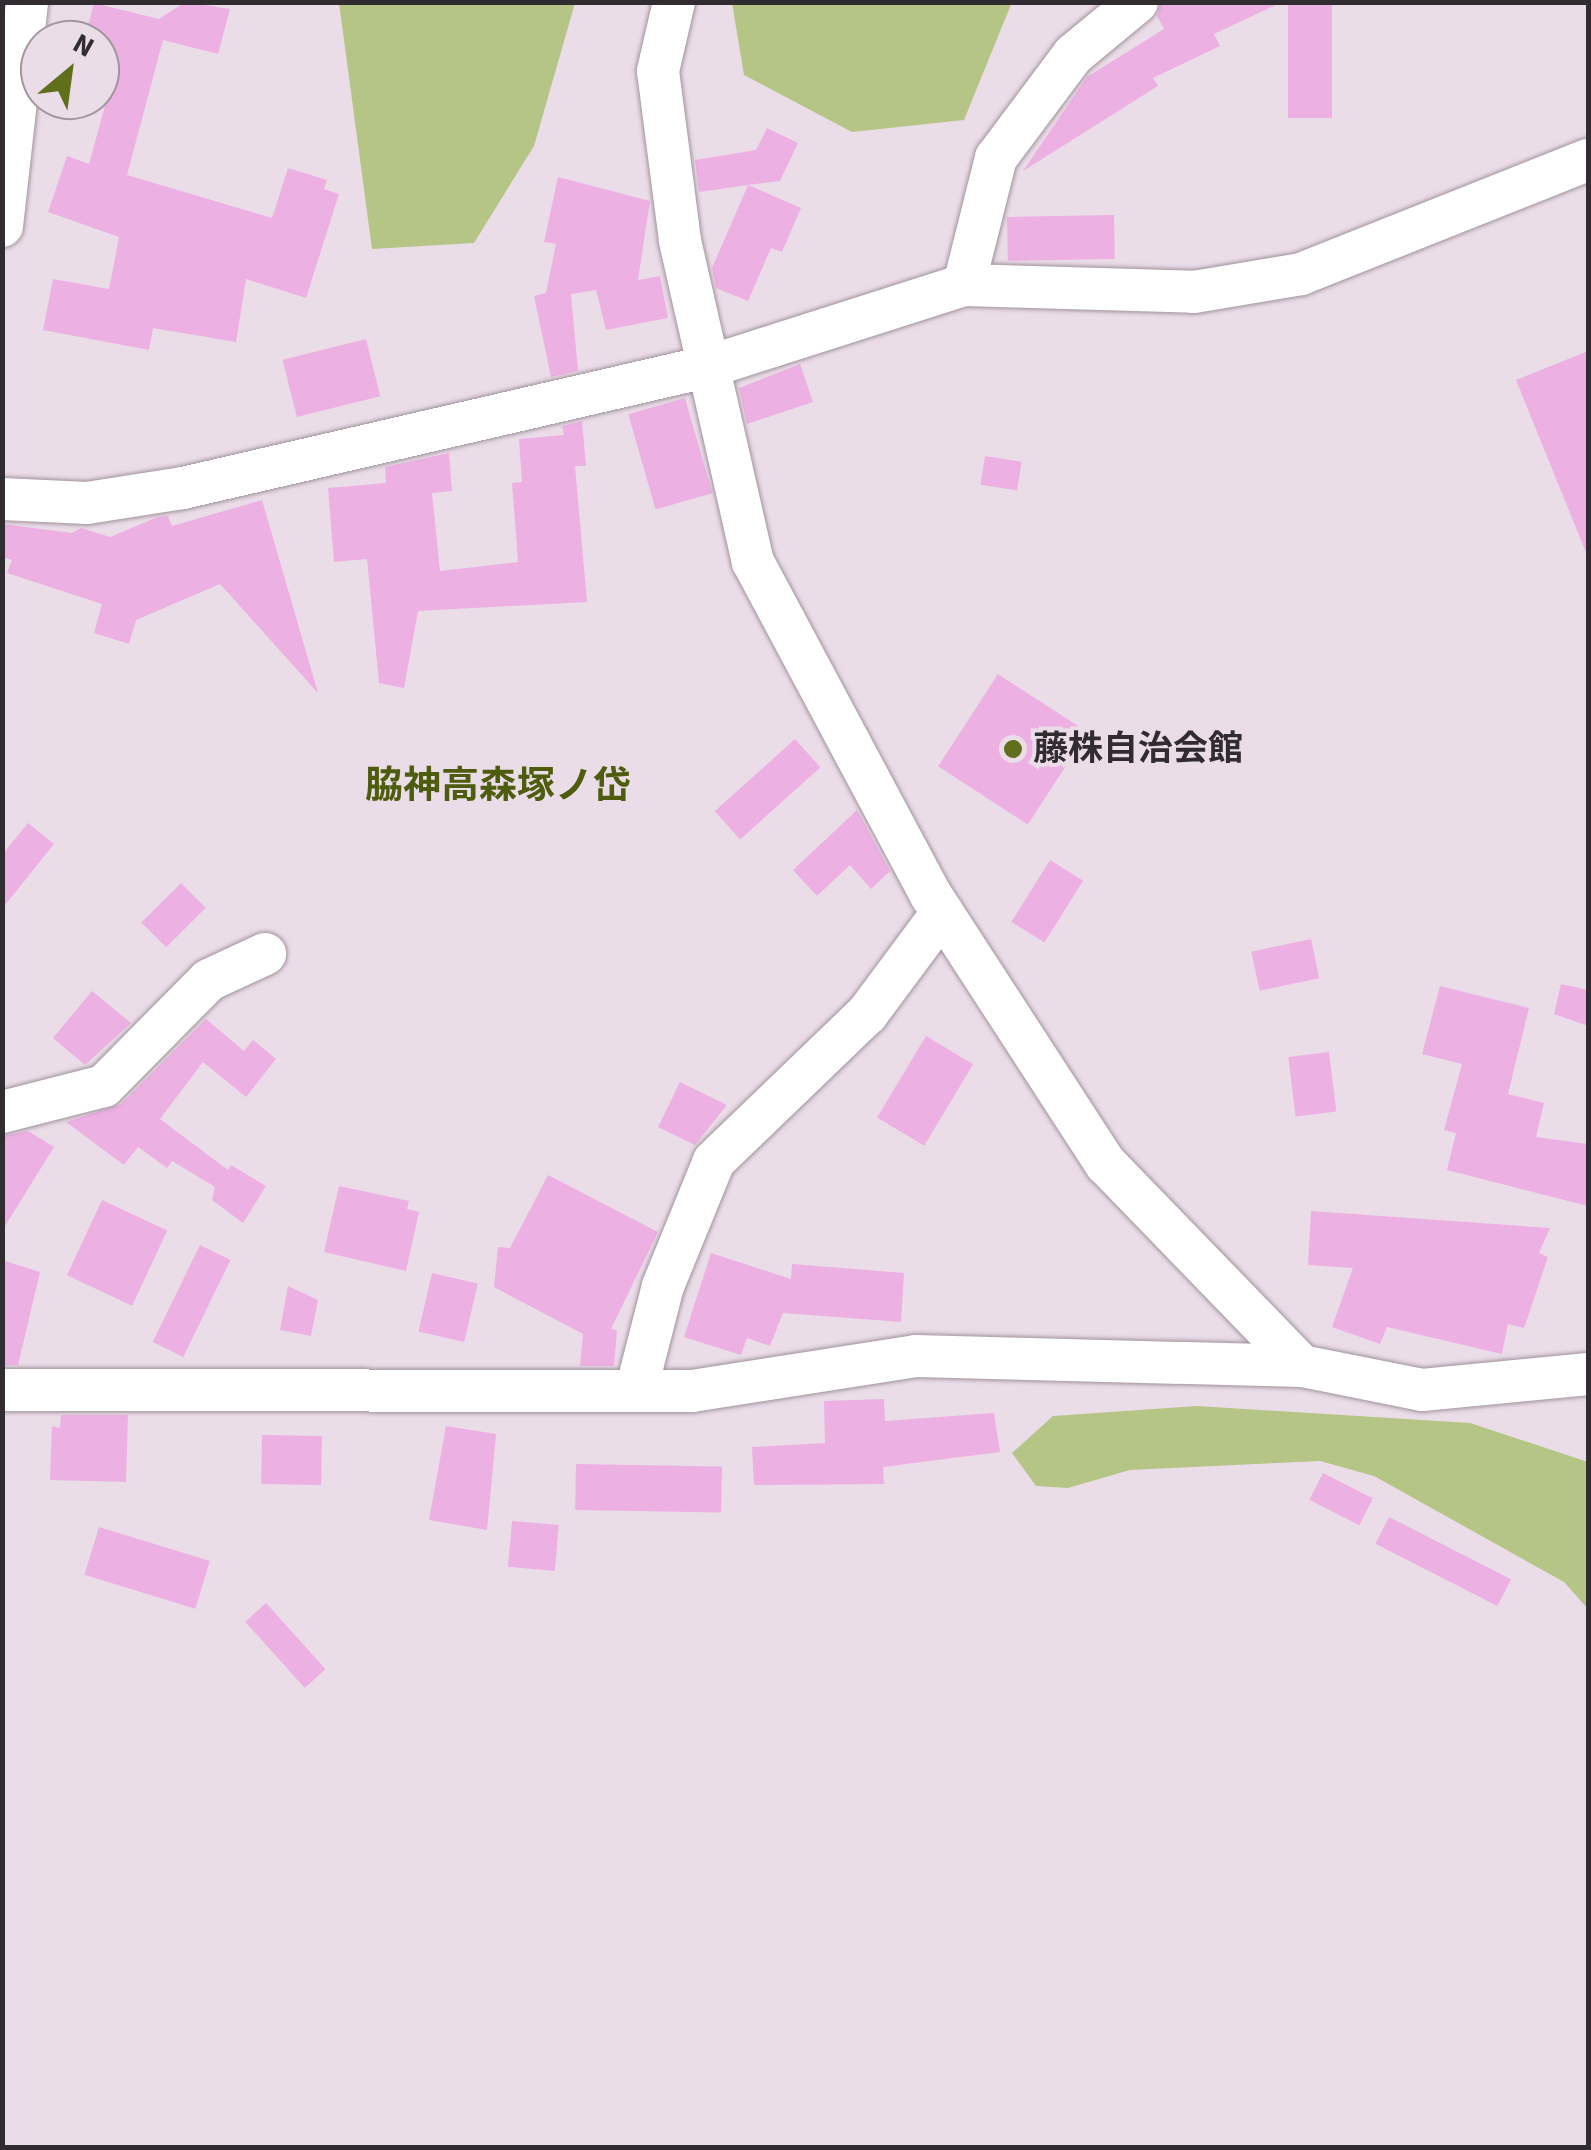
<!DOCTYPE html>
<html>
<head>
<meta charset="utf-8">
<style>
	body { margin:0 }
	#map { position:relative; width:1591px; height:2150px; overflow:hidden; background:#ebdde8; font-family:"Source Sans 3","Noto Sans JP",sans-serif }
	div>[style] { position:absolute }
	.green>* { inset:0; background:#b5c585 }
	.building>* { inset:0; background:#edb0e3; transform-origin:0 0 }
	.roads { filter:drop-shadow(0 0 2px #a0939d) drop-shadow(0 0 2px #a0939d) }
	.minor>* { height:42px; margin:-21px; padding:0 21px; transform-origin:21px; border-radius:21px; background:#fff }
	.dots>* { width:28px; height:28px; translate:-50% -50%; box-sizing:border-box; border:5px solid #ebdde8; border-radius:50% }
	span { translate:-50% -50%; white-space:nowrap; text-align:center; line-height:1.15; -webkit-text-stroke:8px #ebdde8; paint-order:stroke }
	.poi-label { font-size:35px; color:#312c30; font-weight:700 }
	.left { translate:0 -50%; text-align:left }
	.neighbourhood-label { font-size:38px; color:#4d5c0d; font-weight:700 }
	.frame { position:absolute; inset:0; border:5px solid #312c30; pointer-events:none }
	.north { position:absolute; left:20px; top:20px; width:100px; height:100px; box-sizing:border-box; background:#ebdde8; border:2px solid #a1969e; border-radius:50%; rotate:29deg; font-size:28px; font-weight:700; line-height:40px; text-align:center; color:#312c30 }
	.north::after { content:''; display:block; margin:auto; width:35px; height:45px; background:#5f6f1c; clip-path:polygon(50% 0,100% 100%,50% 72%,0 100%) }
</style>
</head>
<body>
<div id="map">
	<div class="green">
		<i style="clip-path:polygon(1012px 2px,964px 120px,852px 132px,744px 75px,732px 3px)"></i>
		<i style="clip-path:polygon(339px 3px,575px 3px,534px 146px,474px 243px,372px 249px)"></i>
		<i style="clip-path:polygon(1197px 1406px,1470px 1423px,1588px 1462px,1588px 1609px,1564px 1582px,1374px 1476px,1320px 1461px,1130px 1470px,1068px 1488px,1036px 1486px,1012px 1453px,1053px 1416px)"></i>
	</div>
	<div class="building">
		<i style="clip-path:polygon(185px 2px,230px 9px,218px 54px,163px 40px,127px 175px,272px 218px,288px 168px,327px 180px,324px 189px,339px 194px,306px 298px,246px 279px,236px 342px,153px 328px,149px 350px,43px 330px,53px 279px,109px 289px,119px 237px,48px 212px,67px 156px,89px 164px,106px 102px,100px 100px,100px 40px,84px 40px,94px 3px,159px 19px)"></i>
		<i style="clip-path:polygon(1161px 2px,1282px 2px,1214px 34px,1220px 46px,1153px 78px,1158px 86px,1023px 171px,1087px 77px,1164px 29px,1157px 16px)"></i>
		<i style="left:1288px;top:2px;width:44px;height:116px"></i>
		<i style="clip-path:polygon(767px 128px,798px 143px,780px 181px,748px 185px,801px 208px,782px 252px,771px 248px,748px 301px,716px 288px,712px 268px,748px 185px,699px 192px,695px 160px,756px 150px)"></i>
		<i style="clip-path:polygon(558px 177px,650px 201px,638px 280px,660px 276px,668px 318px,606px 330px,596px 290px,571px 294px,578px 371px,551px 377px,534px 296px,546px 293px,556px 244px,544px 242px)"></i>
		<i style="left:1114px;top:215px;width:44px;height:107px;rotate:89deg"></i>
		<i style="left:366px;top:339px;width:59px;height:86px;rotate:76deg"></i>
		<i style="clip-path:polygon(1588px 351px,1588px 555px,1587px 555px,1516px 380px)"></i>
		<i style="clip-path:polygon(800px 364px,813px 402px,747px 424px,739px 388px)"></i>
		<i style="left:685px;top:398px;width:99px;height:59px;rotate:74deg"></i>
		<i style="clip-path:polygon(582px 421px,586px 466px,575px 466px,587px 602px,418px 611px,404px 688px,379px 683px,367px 559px,334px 562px,328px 488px,386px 483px,385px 467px,449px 453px,452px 491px,432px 493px,440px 571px,518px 562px,512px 483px,522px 482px,519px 439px,564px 435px,562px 426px)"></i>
		<i style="left:985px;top:456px;width:37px;height:29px;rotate:9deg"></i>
		<i style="clip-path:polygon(262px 500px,318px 693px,220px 584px,136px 620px,129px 644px,94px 633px,102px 604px,7px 573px,12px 560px,2px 557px,2px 524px,72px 533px,81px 528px,110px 537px,158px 517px,168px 516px,172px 526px)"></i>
		<i style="left:998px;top:674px;width:107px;height:110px;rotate:33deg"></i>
		<i style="left:795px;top:739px;width:38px;height:108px;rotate:48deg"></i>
		<i style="clip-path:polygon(857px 810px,890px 871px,871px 889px,850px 865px,817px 896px,793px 870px)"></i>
		<i style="clip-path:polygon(28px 823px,54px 844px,2px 909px,2px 855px)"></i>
		<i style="left:1050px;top:860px;width:39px;height:73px;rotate:32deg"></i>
		<i style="left:181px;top:883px;width:35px;height:56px;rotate:45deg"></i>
		<i style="left:1311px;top:939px;width:40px;height:61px;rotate:78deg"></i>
		<i style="clip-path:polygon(1561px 984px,1588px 990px,1588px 1026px,1554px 1014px)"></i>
		<i style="clip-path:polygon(1440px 986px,1529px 1008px,1508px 1094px,1544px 1103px,1536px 1137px,1588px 1144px,1588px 1206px,1447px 1170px,1456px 1133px,1444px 1130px,1462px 1064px,1422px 1054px)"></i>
		<i style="clip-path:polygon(92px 991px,131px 1023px,85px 1065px,53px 1038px)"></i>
		<i style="clip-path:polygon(206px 1019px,244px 1051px,253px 1040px,276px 1059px,246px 1097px,203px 1062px,160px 1119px,228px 1170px,231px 1165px,266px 1186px,243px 1223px,212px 1200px,215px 1187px,172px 1161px,167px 1168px,138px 1147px,124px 1165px,66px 1122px,121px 1104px)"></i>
		<i style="left:926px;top:1036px;width:55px;height:95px;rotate:31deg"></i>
		<i style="left:1329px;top:1052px;width:60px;height:41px;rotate:83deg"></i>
		<i style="clip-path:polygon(680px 1082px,727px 1105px,695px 1145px,658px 1127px)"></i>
		<i style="clip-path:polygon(28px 1131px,54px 1147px,2px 1231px,2px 1136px)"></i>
		<i style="clip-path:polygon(548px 1175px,658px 1232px,611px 1329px,617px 1330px,614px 1366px,580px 1366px,583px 1334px,494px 1287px,498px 1247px,510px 1248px)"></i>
		<i style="clip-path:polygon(339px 1186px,409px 1201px,407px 1209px,419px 1212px,406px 1271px,324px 1252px)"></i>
		<i style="left:102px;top:1200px;width:72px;height:83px;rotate:25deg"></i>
		<i style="clip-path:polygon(1311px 1211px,1550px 1228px,1539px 1253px,1548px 1257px,1524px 1328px,1508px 1324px,1502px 1354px,1387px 1327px,1380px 1344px,1332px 1327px,1353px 1268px,1308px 1265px)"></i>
		<i style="left:200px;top:1245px;width:34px;height:108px;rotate:26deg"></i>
		<i style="clip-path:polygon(711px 1253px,791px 1279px,792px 1264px,904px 1273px,901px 1322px,783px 1313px,770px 1346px,747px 1338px,741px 1355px,684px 1337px)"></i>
		<i style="clip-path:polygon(2px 1260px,40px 1272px,18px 1365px,2px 1365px)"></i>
		<i style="left:432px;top:1273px;width:47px;height:60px;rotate:13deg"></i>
		<i style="clip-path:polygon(288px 1286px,318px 1300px,311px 1336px,280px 1330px)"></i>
		<i style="clip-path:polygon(884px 1399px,885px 1421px,994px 1413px,1000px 1452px,883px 1467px,884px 1484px,754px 1485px,752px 1447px,825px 1443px,824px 1401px)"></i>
		<i style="clip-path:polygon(61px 1415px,128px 1415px,126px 1482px,50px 1480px,52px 1426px,60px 1428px)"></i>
		<i style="clip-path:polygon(446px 1426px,496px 1434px,487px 1530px,429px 1520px)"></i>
		<i style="left:262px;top:1435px;width:60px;height:49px;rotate:1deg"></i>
		<i style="left:576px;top:1464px;width:146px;height:46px;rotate:1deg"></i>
		<i style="left:1323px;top:1473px;width:56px;height:30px;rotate:27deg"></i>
		<i style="left:1389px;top:1517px;width:137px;height:30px;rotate:27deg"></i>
		<i style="left:512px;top:1521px;width:47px;height:46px;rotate:5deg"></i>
		<i style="left:99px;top:1527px;width:116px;height:50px;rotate:17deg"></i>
		<i style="left:266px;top:1603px;width:89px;height:28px;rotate:48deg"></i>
	</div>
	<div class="roads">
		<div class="minor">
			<i style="left:674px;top:2px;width:71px;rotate:103.1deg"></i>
			<i style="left:658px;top:71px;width:171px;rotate:82.6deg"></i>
			<i style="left:680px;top:241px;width:329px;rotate:77.2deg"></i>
			<i style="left:753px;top:562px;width:378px;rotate:61.9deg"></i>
			<i style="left:931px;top:895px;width:321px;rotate:57deg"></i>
			<i style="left:1106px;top:1164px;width:281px;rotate:45.9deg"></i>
			<i style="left:2px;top:226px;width:225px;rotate:-83.6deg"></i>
			<i style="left:964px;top:285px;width:131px;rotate:-75.9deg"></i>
			<i style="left:996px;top:158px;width:129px;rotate:-53.2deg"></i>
			<i style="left:1073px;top:55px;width:83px;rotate:-39.6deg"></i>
			<i style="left:2px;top:499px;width:85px;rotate:2.7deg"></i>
			<i style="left:87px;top:503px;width:97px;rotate:-8.9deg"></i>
			<i style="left:183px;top:488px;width:541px;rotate:-13.03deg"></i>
			<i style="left:710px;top:366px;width:267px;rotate:-17.7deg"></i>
			<i style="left:964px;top:285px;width:230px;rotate:1.7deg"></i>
			<i style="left:1194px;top:292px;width:109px;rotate:-9.5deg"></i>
			<i style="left:1301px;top:274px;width:309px;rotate:-21.7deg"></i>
			<i style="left:2px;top:1112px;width:105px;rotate:-14.3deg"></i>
			<i style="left:104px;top:1086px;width:149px;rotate:-45.3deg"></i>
			<i style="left:209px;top:980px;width:62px;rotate:-24.9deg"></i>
			<i style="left:2px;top:1390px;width:690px;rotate:0.08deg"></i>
			<i style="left:692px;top:1391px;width:227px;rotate:-8.9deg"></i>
			<i style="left:916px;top:1356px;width:386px;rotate:1.5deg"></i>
			<i style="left:1302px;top:1366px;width:122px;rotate:11.3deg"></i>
			<i style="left:1422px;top:1390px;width:167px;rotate:-5.5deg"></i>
			<i style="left:636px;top:1391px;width:108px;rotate:-75.6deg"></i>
			<i style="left:663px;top:1286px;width:135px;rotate:-67.8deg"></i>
			<i style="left:714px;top:1161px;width:212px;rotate:-43.9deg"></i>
			<i style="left:867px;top:1014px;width:126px;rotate:-53.4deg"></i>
		</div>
	</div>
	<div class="dots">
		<i style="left:1013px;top:749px;background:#5f6f1c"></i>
	</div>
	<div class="poi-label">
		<span class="left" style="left:1033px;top:749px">藤株自治会館</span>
	</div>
	<div class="neighbourhood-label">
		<span style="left:498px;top:787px">脇神高森塚ノ岱</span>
	</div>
	<div class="frame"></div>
	<div class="north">N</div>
</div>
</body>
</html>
